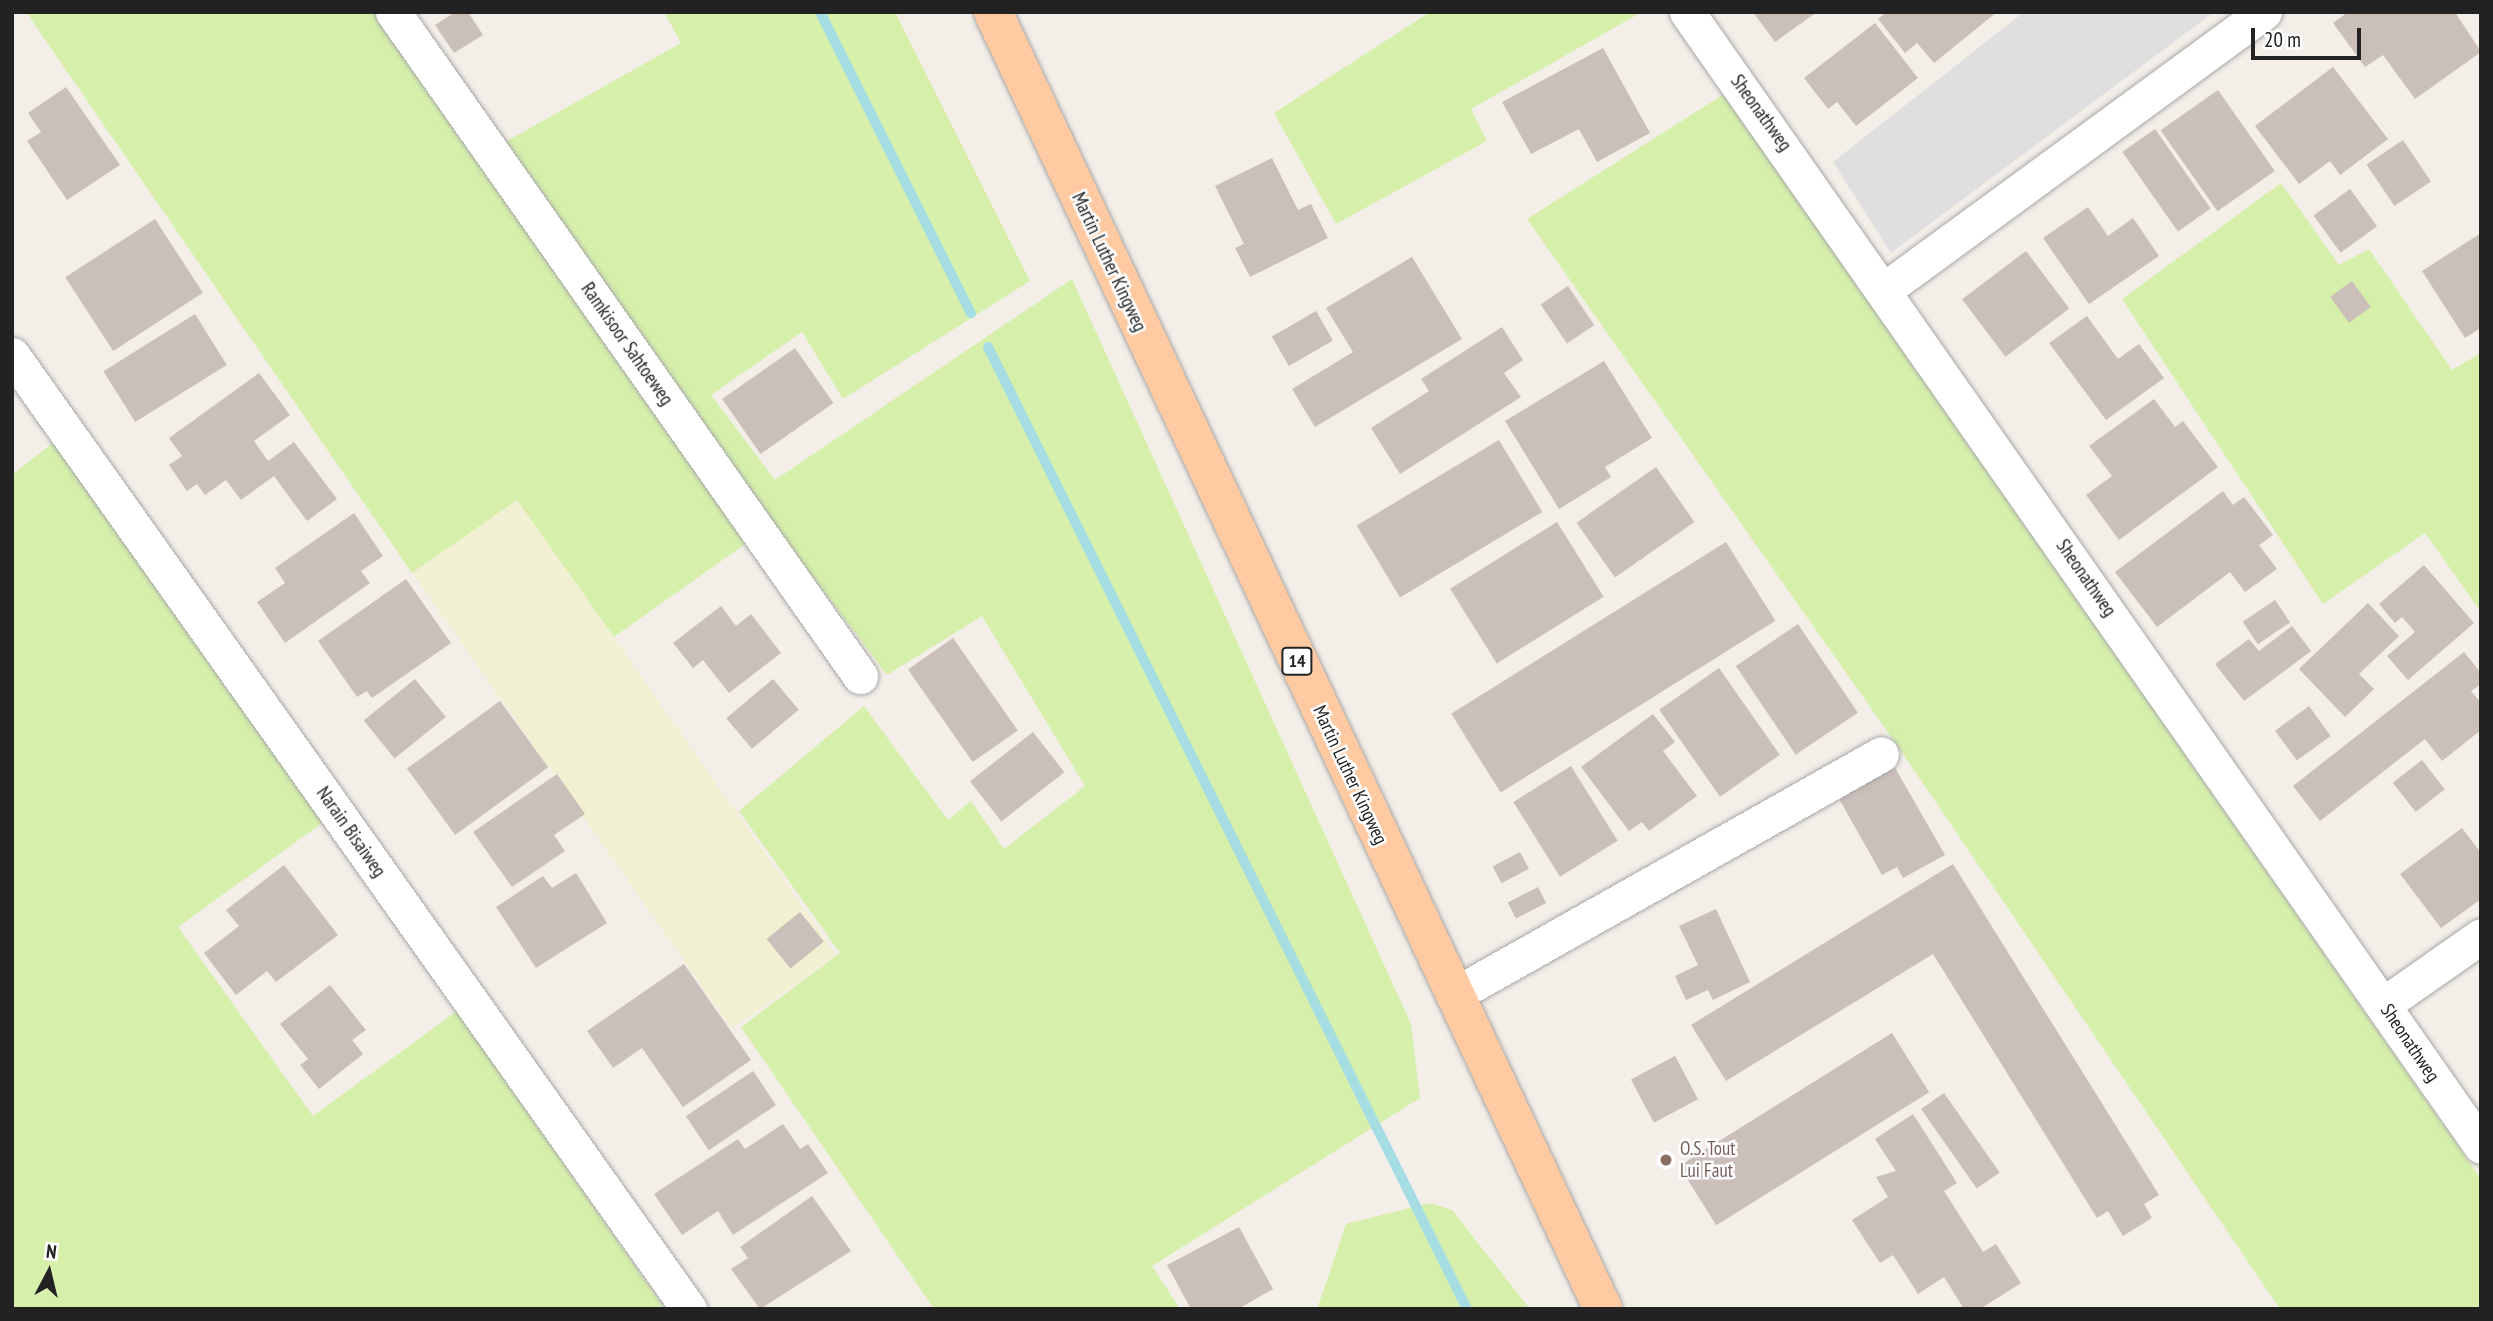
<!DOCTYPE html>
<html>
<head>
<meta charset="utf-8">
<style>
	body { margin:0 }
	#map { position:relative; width:2493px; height:1321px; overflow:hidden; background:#f3eee8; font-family:"PT Sans Narrow",sans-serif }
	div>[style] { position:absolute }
	.residential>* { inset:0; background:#e0dfdf }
	.farmland>* { inset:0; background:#f2f0d2; transform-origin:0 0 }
	.grass>* { inset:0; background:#d6f0ab }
	.stream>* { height:10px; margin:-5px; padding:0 5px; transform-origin:5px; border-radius:5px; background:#a5dde3 }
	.building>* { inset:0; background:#cbbfba; transform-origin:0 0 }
	.roads { filter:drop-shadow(0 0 2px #a9a9a9) drop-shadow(0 0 2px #a9a9a9) }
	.minor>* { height:35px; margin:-17.5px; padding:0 17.5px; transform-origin:17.5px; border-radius:17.5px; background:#fff }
	.major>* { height:38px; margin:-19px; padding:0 19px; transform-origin:19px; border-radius:19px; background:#ffcaa1 }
	.dots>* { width:19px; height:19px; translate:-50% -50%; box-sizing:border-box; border:4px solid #fff; border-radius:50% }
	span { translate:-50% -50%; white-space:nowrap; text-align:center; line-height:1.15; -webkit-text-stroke:5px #fff; paint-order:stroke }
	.shield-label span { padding:2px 5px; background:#fff; border:2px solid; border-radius:5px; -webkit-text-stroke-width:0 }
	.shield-label { font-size:18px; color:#222; font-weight:700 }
	.street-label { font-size:19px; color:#222 }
	.education-label { font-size:19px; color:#785e54 }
	.left { translate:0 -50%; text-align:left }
	.frame { position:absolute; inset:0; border:14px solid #222; pointer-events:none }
	.north { position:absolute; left:14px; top:1237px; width:70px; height:70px; -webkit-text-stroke:5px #fff; paint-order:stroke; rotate:7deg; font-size:19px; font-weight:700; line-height:28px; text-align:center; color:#222 }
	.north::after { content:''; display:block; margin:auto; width:24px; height:32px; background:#222; clip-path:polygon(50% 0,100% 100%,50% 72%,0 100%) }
	.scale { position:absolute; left:2251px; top:28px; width:110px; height:32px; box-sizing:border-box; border:4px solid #222; border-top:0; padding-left:9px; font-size:21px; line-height:24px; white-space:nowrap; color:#222; -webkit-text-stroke:5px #fff; paint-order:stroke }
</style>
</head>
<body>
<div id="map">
	<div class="residential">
		<i style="clip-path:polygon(2024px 12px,2214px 12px,1891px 253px,1833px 162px)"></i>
	</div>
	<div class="farmland">
		<i style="left:517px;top:499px;width:557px;height:128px;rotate:55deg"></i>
	</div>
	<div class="grass">
		<i style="clip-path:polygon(26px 12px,376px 12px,748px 542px,614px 637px,517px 500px,412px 573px)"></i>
		<i style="clip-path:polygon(664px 12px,895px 12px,1030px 281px,843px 399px,802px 332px,711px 395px,775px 480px,1072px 279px,1411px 1024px,1420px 1098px,1152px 1266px,1180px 1309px,934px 1309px,741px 1027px,840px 953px,739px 811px,864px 706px,948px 820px,971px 801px,1004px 849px,1085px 786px,982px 616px,887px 675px,687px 410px,502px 144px,681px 43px)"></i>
		<i style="clip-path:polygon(1430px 12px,1642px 12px,1471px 109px,1487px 141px,1336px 224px,1274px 113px)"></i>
		<i style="clip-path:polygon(1724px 94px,2481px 1179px,2481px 1309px,2280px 1309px,1901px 751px,1527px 219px)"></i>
		<i style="clip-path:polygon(2281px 183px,2339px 265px,2369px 249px,2452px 370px,2481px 353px,2481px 612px,2425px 533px,2323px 604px,2122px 299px)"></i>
		<i style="clip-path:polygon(59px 438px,329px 818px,178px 927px,313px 1116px,457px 1011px,665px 1309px,12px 1309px,12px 475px)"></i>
		<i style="clip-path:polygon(1430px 1203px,1452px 1210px,1530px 1309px,1317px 1309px,1346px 1224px)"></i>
	</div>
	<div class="stream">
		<i style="left:820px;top:12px;width:337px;rotate:63.4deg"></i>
		<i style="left:988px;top:347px;width:1075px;rotate:63.53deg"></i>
	</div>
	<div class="building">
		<i style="clip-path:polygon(455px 12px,468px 12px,483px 35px,454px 53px,435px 25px)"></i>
		<i style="clip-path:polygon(1753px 12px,1817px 12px,1775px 42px)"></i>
		<i style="clip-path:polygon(1886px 12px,1997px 12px,1934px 63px,1917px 43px,1905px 53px,1878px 19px)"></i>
		<i style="clip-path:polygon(2348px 12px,2455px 12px,2481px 52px,2415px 99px,2383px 55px,2365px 67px,2333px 23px)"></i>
		<i style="clip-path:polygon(1875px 23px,1918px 78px,1856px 126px,1837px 102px,1828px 109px,1804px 78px)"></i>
		<i style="clip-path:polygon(1603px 48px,1650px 133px,1597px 162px,1579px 129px,1531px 154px,1502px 102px)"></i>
		<i style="clip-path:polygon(2333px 67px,2388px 139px,2340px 175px,2330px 161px,2299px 184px,2255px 126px)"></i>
		<i style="clip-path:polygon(66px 87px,120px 165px,67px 200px,27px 141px,41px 132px,28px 113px)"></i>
		<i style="left:2218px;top:90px;width:99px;height:70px;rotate:55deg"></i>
		<i style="left:2155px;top:129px;width:97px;height:40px;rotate:55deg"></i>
		<i style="left:2403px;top:140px;width:50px;height:44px;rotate:56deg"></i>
		<i style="clip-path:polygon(1272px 158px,1298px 210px,1311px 204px,1328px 238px,1250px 277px,1235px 248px,1244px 244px,1215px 186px)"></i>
		<i style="left:2350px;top:189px;width:46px;height:45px;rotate:54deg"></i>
		<i style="clip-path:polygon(2088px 207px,2108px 236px,2133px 218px,2159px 256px,2089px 304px,2043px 238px)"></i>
		<i style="left:155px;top:219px;width:88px;height:107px;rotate:57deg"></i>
		<i style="clip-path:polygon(2481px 233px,2481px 328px,2465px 338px,2422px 271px)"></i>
		<i style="left:2026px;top:251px;width:72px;height:80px;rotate:53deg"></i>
		<i style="clip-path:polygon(1412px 257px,1462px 339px,1315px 427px,1292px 389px,1353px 352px,1326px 308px)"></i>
		<i style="left:2352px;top:281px;width:32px;height:27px;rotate:54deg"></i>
		<i style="left:1568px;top:286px;width:47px;height:33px;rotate:56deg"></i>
		<i style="left:1316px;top:311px;width:34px;height:51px;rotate:60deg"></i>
		<i style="left:195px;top:314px;width:60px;height:108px;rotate:58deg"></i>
		<i style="clip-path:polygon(2087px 316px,2118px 359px,2139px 344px,2164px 378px,2106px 420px,2049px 343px)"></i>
		<i style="clip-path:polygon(1502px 327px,1523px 360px,1504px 373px,1521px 397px,1400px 474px,1371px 428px,1429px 391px,1421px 379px)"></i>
		<i style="left:795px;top:348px;width:67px;height:89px;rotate:55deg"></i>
		<i style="clip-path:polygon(1604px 361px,1652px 438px,1605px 467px,1611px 477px,1559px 509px,1505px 421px)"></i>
		<i style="clip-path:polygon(259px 373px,290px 415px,254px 441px,268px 461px,294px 442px,337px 499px,307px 521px,274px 476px,241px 500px,226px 480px,205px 495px,197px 484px,187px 491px,169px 465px,182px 456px,169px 438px)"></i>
		<i style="clip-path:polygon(2154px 399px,2175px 427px,2183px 421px,2218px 467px,2119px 540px,2086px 495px,2112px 476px,2089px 446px)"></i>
		<i style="left:1499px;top:440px;width:84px;height:166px;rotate:59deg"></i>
		<i style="left:1656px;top:467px;width:67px;height:97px;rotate:55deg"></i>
		<i style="clip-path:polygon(2223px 491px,2233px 505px,2244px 497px,2273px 535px,2259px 545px,2277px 569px,2245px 592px,2230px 572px,2157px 627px,2115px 572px)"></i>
		<i style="clip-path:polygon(354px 513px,383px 556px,361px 571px,370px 583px,285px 643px,257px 602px,285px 583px,275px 568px)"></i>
		<i style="left:1557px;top:522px;width:88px;height:126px;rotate:58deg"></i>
		<i style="left:1726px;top:542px;width:93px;height:324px;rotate:58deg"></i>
		<i style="clip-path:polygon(2424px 565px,2474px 623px,2408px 680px,2387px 656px,2415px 632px,2402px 617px,2395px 623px,2379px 604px)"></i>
		<i style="clip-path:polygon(406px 579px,451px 643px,372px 698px,367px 691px,357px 697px,318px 641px)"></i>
		<i style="left:2275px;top:600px;width:27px;height:39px;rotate:56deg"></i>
		<i style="clip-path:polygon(2368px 603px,2399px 636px,2359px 674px,2374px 689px,2345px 717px,2299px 669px)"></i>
		<i style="clip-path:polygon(721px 606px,736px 626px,751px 614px,781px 653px,729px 693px,703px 660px,693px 668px,673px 643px)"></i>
		<i style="left:1798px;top:624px;width:107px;height:75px;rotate:56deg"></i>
		<i style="clip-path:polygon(2292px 626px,2311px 651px,2244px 701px,2215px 664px,2249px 639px,2259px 651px)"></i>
		<i style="left:953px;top:638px;width:113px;height:55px;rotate:55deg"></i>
		<i style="clip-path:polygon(2464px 652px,2481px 673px,2481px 684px,2471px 691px,2481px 703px,2481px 730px,2442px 761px,2425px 739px,2320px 821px,2293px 786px)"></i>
		<i style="left:1719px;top:668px;width:106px;height:73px;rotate:55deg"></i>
		<i style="left:415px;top:679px;width:49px;height:66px;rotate:51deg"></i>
		<i style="left:773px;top:679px;width:40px;height:61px;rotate:50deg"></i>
		<i style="left:500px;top:701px;width:82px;height:115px;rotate:54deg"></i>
		<i style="left:2309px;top:706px;width:37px;height:42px;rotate:54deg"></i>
		<i style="clip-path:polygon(1653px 714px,1675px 742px,1663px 751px,1697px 796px,1649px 831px,1642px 822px,1629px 831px,1581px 767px)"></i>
		<i style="left:1033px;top:732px;width:51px;height:80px;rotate:52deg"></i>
		<i style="left:2422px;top:760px;width:37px;height:37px;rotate:52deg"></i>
		<i style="left:1571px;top:766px;width:88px;height:68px;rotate:58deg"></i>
		<i style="clip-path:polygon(1894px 766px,1945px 855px,1903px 878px,1897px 867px,1882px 875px,1838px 797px)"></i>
		<i style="clip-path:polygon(557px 774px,585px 814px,554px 835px,565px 851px,512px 887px,473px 832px)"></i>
		<i style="clip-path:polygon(2462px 828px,2481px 853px,2481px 899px,2441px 928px,2400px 874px)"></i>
		<i style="left:1520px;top:852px;width:19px;height:31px;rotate:62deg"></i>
		<i style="clip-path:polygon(1953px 864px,2159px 1195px,2144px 1204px,2152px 1218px,2123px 1236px,2108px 1211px,2097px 1218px,1933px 954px,1726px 1081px,1691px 1025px)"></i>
		<i style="clip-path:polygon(284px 865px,338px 935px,276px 982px,267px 971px,236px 995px,204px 953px,239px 926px,226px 910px)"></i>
		<i style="clip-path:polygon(576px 873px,607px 923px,536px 968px,496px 907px,543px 876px,552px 888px)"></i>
		<i style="left:1538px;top:887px;width:18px;height:34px;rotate:63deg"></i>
		<i style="clip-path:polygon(1716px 909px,1750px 982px,1713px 1000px,1708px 990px,1686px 1000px,1675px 976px,1698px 965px,1679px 926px)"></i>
		<i style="left:800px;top:912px;width:38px;height:43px;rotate:51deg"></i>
		<i style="clip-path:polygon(684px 964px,751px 1060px,683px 1107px,642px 1048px,613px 1068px,587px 1031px)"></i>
		<i style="clip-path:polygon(330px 985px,366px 1030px,352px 1040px,363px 1054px,319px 1089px,300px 1065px,308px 1059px,280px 1024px)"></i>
		<i style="left:1892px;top:1033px;width:70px;height:251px;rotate:58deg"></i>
		<i style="left:1675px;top:1056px;width:49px;height:50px;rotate:62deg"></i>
		<i style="left:753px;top:1071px;width:41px;height:81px;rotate:56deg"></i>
		<i style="left:1944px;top:1093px;width:97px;height:28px;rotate:55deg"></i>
		<i style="clip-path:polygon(1913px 1114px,1957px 1183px,1944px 1191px,1983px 1252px,1996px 1244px,2021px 1283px,1980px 1309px,1964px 1309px,1944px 1277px,1918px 1294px,1893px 1255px,1880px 1263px,1852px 1220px,1888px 1197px,1876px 1177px,1896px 1171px,1875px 1139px)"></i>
		<i style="clip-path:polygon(783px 1124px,800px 1149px,808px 1144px,828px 1173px,733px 1235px,718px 1211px,682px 1235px,654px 1194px,738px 1139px,745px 1149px)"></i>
		<i style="clip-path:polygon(812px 1196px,851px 1251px,760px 1309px,731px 1269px,748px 1258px,740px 1247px)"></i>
		<i style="clip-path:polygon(1239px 1227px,1273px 1289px,1238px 1309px,1191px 1309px,1167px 1265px)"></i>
	</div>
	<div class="roads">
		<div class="minor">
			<i style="left:393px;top:12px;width:812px;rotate:54.88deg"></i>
			<i style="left:1687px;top:12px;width:1384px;rotate:55deg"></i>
			<i style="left:1884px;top:290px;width:471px;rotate:-36.2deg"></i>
			<i style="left:12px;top:355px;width:1170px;rotate:54.64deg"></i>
			<i style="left:1454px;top:995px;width:490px;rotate:-29.4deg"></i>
			<i style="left:2384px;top:1004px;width:118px;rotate:-35deg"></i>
		</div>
		<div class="major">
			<i style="left:993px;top:12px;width:1433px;rotate:64.81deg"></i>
		</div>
	</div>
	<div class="dots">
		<i style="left:1666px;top:1160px;background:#8d6e63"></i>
	</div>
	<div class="shield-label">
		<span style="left:1297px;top:661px">14</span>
	</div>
	<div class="street-label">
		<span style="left:1761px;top:113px;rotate:54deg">Sheonathweg</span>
		<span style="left:1109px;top:262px;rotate:65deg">Martin Luther Kingweg</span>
		<span style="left:627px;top:344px;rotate:55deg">Ramkisoor Sahtoeweg</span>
		<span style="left:2086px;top:578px;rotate:55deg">Sheonathweg</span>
		<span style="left:1350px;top:775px;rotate:65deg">Martin Luther Kingweg</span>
		<span style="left:351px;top:832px;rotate:55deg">Narain Bisaiweg</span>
		<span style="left:2410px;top:1043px;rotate:56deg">Sheonathweg</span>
	</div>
	<div class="education-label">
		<span class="left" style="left:1680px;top:1160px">O.S. Tout<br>Lui Faut</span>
	</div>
	<div class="frame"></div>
	<div class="north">N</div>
	<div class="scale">20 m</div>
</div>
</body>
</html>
